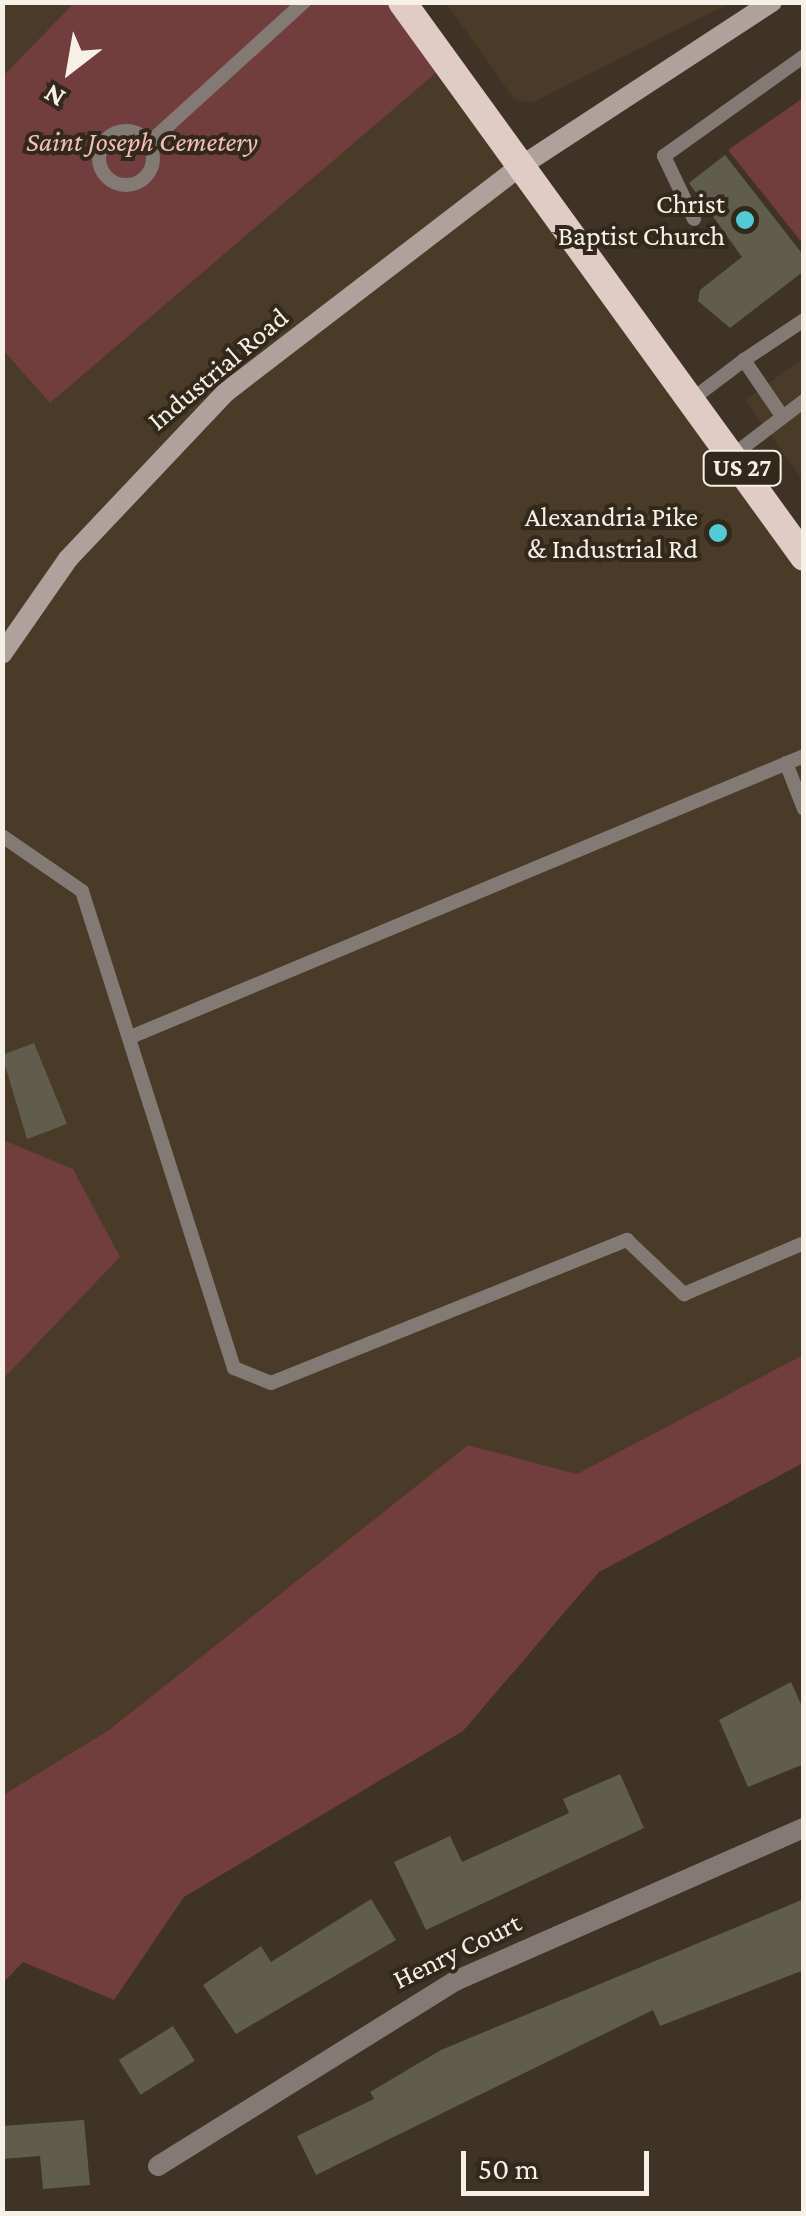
<!DOCTYPE html>
<html>
<head>
<meta charset="utf-8">
<style>
	body { margin:0 }
	#map { position:relative; width:806px; height:2216px; overflow:hidden; background:#3e3325; font-family:"Crimson Pro",serif }
	div>[style] { position:absolute }
	.built>* { inset:0; background:#4a3b28 }
	.green>* { inset:0; background:#723d3d }
	.building>* { inset:0; background:#605d4c; transform-origin:0 0 }
	.service>* { height:14px; margin:-7px; padding:0 7px; transform-origin:7px; border-radius:7px; background:#837a76 }
	.service>.ring { margin:-7px; padding:0; box-sizing:content-box; background:none; border:14px solid #837a76; border-radius:50% }
	.minor>* { height:20px; margin:-10px; padding:0 10px; transform-origin:10px; border-radius:10px; background:#837a76 }
	.secondary>* { height:20px; margin:-10px; padding:0 10px; transform-origin:10px; border-radius:10px; background:#afa19b }
	.trunk>* { height:28px; margin:-14px; padding:0 14px; transform-origin:14px; border-radius:14px; background:#e0ccc4 }
	.dots>* { width:28px; height:28px; translate:-50% -50%; box-sizing:border-box; border:5px solid #33291b; border-radius:50% }
	span { translate:-50% -50%; white-space:nowrap; text-align:center; line-height:1.15; -webkit-text-stroke:8px #33291b; paint-order:stroke }
	.shield-label span { padding:2px 8px; background:#33291b; border:2px solid; border-radius:8px; -webkit-text-stroke-width:0 }
	.shield-label { font-size:25px; color:#f6f0e7; font-weight:700 }
	.park-label { font-size:28px; color:#f3bebb; font-style:italic }
	.poi-label { font-size:28px; color:#f6f0e7 }
	.right { translate:-100% -50%; text-align:right }
	.street-label { font-size:28px; color:#f6f0e7 }
	.frame { position:absolute; inset:0; border:5px solid #f6f0e7; pointer-events:none }
	.north { position:absolute; left:20px; top:20px; width:100px; height:100px; -webkit-text-stroke:8px #33291b; paint-order:stroke; rotate:211deg; font-size:28px; font-weight:700; line-height:40px; text-align:center; color:#f6f0e7 }
	.north::after { content:''; display:block; margin:auto; width:35px; height:45px; background:#f6f0e7; clip-path:polygon(50% 0,100% 100%,50% 72%,0 100%) }
	.scale { position:absolute; left:461px; top:2151px; width:188px; height:45px; box-sizing:border-box; border:5px solid #f6f0e7; border-top:0; padding-left:12px; font-size:30px; line-height:35px; white-space:nowrap; color:#f6f0e7; -webkit-text-stroke:8px #33291b; paint-order:stroke }
</style>
</head>
<body>
<div id="map">
	<div class="built">
		<i style="clip-path:polygon(3px 3px,74px 3px,3px 76px)"></i>
		<i style="clip-path:polygon(446px 3px,730px 3px,532px 103px,514px 99px)"></i>
		<i style="clip-path:polygon(444px 66px,803px 557px,803px 1355px,577px 1474px,468px 1445px,109px 1730px,3px 1795px,3px 350px,51px 402px)"></i>
		<i style="clip-path:polygon(803px 358px,803px 480px,745px 400px)"></i>
	</div>
	<div class="green">
		<i style="clip-path:polygon(74px 3px,402px 3px,444px 66px,50px 403px,3px 350px,3px 76px)"></i>
		<i style="clip-path:polygon(803px 98px,803px 244px,728px 150px)"></i>
		<i style="clip-path:polygon(3px 1140px,73px 1169px,120px 1257px,3px 1379px)"></i>
		<i style="clip-path:polygon(803px 1355px,803px 1463px,599px 1572px,463px 1731px,184px 1897px,114px 2000px,23px 1962px,3px 1983px,3px 1795px,109px 1730px,468px 1445px,577px 1474px)"></i>
	</div>
	<div class="building">
		<i style="clip-path:polygon(725px 155px,804px 256px,804px 271px,730px 328px,698px 301px,700px 290px,742px 257px,689px 183px)"></i>
		<i style="clip-path:polygon(34px 1043px,67px 1124px,27px 1139px,2px 1055px)"></i>
		<i style="clip-path:polygon(791px 1682px,804px 1711px,804px 1764px,748px 1787px,719px 1720px)"></i>
		<i style="clip-path:polygon(620px 1774px,644px 1828px,426px 1930px,394px 1862px,450px 1836px,462px 1862px,569px 1813px,563px 1799px)"></i>
		<i style="clip-path:polygon(371px 1899px,396px 1940px,236px 2034px,203px 1985px,261px 1946px,271px 1962px)"></i>
		<i style="clip-path:polygon(804px 1899px,804px 1970px,660px 2026px,653px 2010px,316px 2175px,297px 2136px,374px 2099px,370px 2092px,441px 2050px)"></i>
		<i style="left:173px;top:2026px;width:41px;height:64px;rotate:58deg"></i>
		<i style="clip-path:polygon(84px 2120px,90px 2185px,43px 2189px,40px 2156px,2px 2159px,2px 2126px)"></i>
	</div>
	<div class="service">
		<i class="ring" style="left:99px;top:131px;width:40px;height:40px"></i>
		<i style="left:149px;top:143px;width:210px;rotate:-42.3deg"></i>
		<i style="left:694px;top:219px;width:70px;rotate:-115.5deg"></i>
		<i style="left:664px;top:156px;width:172px;rotate:-35.5deg"></i>
		<i style="left:691px;top:400px;width:66px;rotate:-37deg"></i>
		<i style="left:782px;top:416px;width:68px;rotate:-124.2deg"></i>
		<i style="left:744px;top:360px;width:72px;rotate:-33.7deg"></i>
		<i style="left:733px;top:455px;width:89px;rotate:-37.3deg"></i>
		<i style="left:786px;top:763px;width:49px;rotate:68.6deg"></i>
		<i style="left:2px;top:836px;width:97px;rotate:34.5deg"></i>
		<i style="left:82px;top:891px;width:501px;rotate:72.33deg"></i>
		<i style="left:234px;top:1368px;width:40px;rotate:22deg"></i>
		<i style="left:271px;top:1383px;width:384px;rotate:-21.9deg"></i>
		<i style="left:627px;top:1240px;width:79px;rotate:43.5deg"></i>
		<i style="left:684px;top:1294px;width:130px;rotate:-23deg"></i>
		<i style="left:133px;top:1036px;width:727px;rotate:-22.65deg"></i>
	</div>
	<div class="minor">
		<i style="left:158px;top:2166px;width:350px;rotate:-31.9deg"></i>
		<i style="left:455px;top:1981px;width:381px;rotate:-23.7deg"></i>
	</div>
	<div class="secondary">
		<i style="left:2px;top:654px;width:116px;rotate:-55.2deg"></i>
		<i style="left:68px;top:559px;width:230px;rotate:-46.6deg"></i>
		<i style="left:226px;top:392px;width:364px;rotate:-37.5deg"></i>
		<i style="left:515px;top:170px;width:307px;rotate:-33.2deg"></i>
	</div>
	<div class="trunk">
		<i style="left:402px;top:2px;width:685px;rotate:54.08deg"></i>
	</div>
	<div class="dots">
		<i style="left:745px;top:220px;background:#52cbd7"></i>
		<i style="left:718px;top:533px;background:#52cbd7"></i>
	</div>
	<div class="shield-label">
		<span style="left:742px;top:468px">US 27</span>
	</div>
	<div class="park-label">
		<span style="left:142px;top:142px">Saint Joseph Cemetery</span>
	</div>
	<div class="poi-label">
		<span class="right" style="left:725px;top:220px">Christ<br>Baptist Church</span>
		<span class="right" style="left:698px;top:533px">Alexandria Pike<br>&amp; Industrial Rd</span>
	</div>
	<div class="street-label">
		<span style="left:218px;top:369px;rotate:-40deg">Industrial Road</span>
		<span style="left:457px;top:1951px;rotate:-26deg">Henry Court</span>
	</div>
	<div class="frame"></div>
	<div class="north">N</div>
	<div class="scale">50 m</div>
</div>
</body>
</html>
